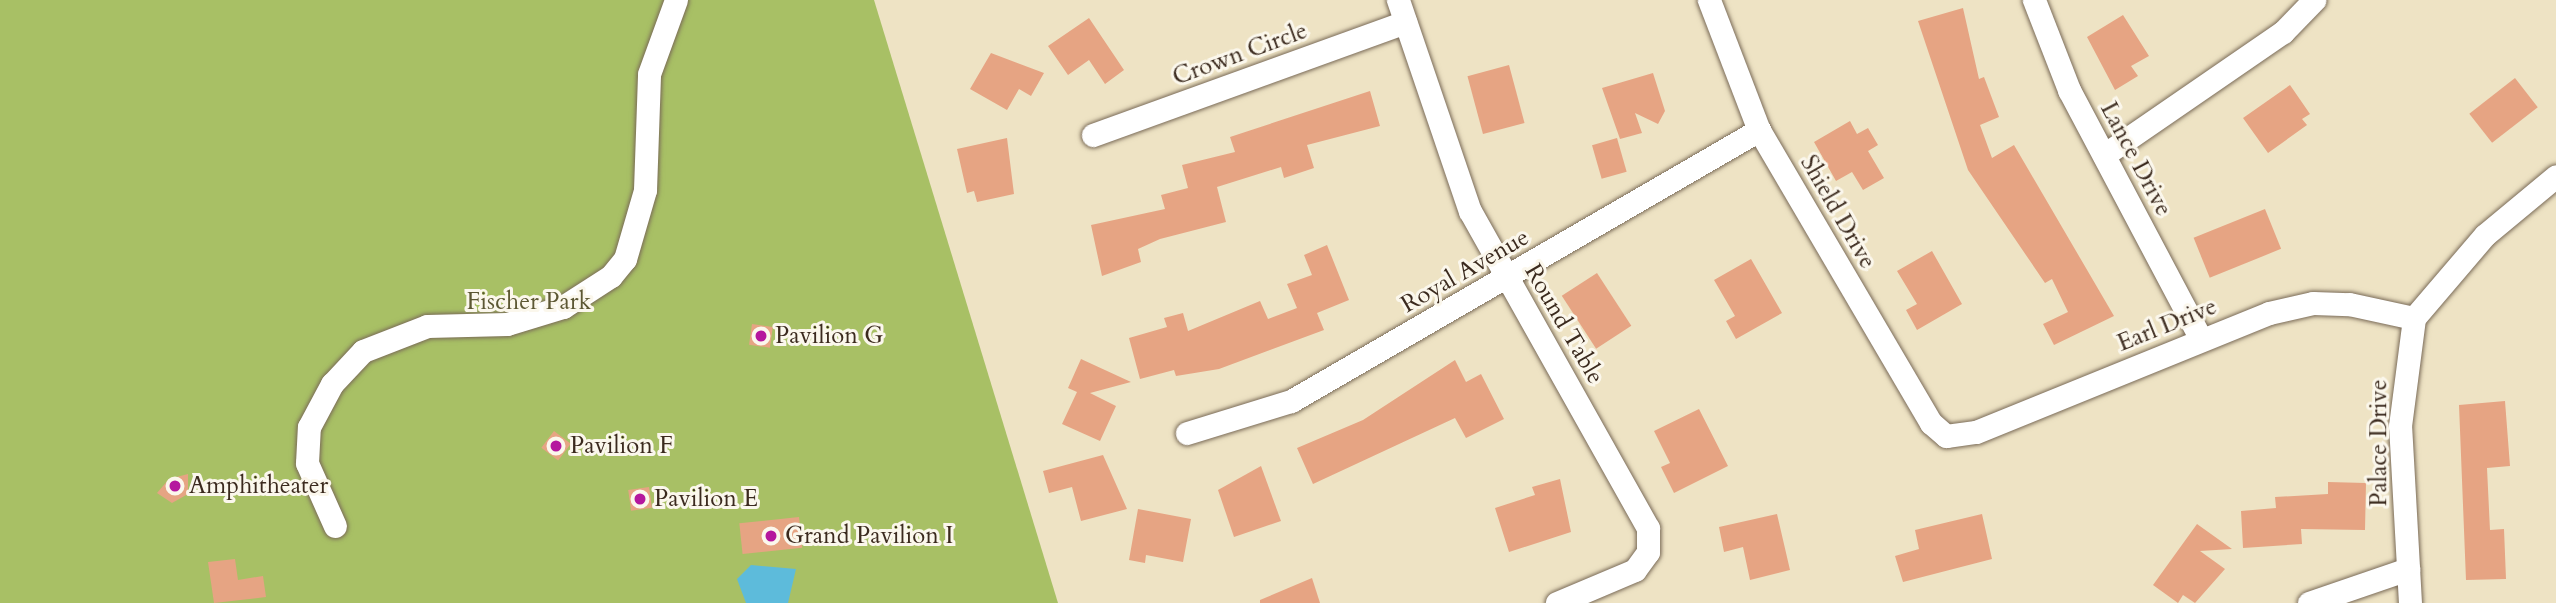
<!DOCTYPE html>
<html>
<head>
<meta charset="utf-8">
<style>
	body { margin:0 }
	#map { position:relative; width:2556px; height:603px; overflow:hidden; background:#eee3c4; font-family:Cardo,serif }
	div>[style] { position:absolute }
	.green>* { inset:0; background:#a8c065 }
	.water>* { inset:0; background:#5dbbdb }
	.building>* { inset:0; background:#e6a483; transform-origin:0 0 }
	.roads { filter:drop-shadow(0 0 2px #7a6b58) drop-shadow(0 0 2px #7a6b58) }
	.minor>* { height:23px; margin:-11.5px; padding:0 11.5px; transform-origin:11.5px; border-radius:11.5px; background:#fff }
	.dots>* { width:19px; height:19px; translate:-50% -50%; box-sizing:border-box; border:4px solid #fbf7ec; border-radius:50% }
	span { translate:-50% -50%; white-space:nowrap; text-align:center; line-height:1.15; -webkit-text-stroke:6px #fbf7ec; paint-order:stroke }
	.street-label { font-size:24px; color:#3b2a1e }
	.park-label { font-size:24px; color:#5c5733 }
	.poi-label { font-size:24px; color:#3b2a1e }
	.left { translate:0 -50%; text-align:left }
</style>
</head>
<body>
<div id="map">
	<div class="green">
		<i style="clip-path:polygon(0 0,874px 0,1058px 603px,0 603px)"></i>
	</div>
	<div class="water">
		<i style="clip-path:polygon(751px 565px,796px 569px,788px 603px,746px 603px,737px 579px)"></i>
	</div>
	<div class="building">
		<i style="clip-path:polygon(1963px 8px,1979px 79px,1984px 77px,1999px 117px,1980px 125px,1992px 158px,2014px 145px,2114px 316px,2054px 345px,2043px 324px,2068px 312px,2052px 279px,2045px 283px,1968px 170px,1918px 21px)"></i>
		<i style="clip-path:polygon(2123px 15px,2149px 56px,2131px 66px,2138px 76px,2115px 90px,2087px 37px)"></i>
		<i style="clip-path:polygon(1089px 18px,1124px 70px,1105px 84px,1089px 60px,1068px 75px,1048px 46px)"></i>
		<i style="clip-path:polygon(991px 53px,1044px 73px,1031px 96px,1019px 89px,1007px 110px,970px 89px)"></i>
		<i style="left:1509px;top:65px;width:60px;height:43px;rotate:75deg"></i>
		<i style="clip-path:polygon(1653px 73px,1665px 111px,1658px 124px,1635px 113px,1642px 133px,1620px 139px,1602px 88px)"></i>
		<i style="left:2515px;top:78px;width:37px;height:58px;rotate:52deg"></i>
		<i style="clip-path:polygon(2290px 85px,2310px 114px,2302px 119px,2307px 125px,2268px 153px,2243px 118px)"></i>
		<i style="clip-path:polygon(1370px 91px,1380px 126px,1307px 145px,1314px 168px,1284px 178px,1281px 167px,1217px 187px,1226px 222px,1160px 239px,1138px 249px,1141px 262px,1102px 276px,1091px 225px,1165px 209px,1161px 195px,1188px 188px,1182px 165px,1235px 152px,1230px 137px)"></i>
		<i style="clip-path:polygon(1850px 121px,1857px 134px,1868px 128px,1878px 145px,1868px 151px,1884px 178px,1863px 190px,1852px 172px,1836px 181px,1814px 142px)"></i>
		<i style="clip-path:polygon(1007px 138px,1014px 194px,977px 202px,974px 191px,967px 193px,957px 149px)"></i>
		<i style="left:1617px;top:138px;width:35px;height:26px;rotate:74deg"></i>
		<i style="left:2265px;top:209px;width:43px;height:77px;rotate:68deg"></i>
		<i style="clip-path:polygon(1327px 245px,1349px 300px,1317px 313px,1324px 330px,1219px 369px,1176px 376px,1174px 370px,1140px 379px,1129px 338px,1167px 327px,1164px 318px,1183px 313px,1188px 331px,1260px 301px,1268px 319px,1297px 308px,1287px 284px,1312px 275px,1304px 255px)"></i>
		<i style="clip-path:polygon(1932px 251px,1962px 304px,1917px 330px,1906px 310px,1917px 304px,1897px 271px)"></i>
		<i style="clip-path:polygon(1751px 259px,1782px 313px,1736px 339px,1726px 321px,1735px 316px,1714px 280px)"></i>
		<i style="left:1597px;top:273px;width:63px;height:42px;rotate:57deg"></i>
		<i style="left:752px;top:324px;width:21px;height:21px;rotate:8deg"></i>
		<i style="clip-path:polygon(1081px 359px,1131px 382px,1090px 393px,1116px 406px,1100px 441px,1062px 424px,1077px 392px,1068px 388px)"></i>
		<i style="clip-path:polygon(1455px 360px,1466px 382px,1481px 374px,1504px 419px,1466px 438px,1455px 418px,1313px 484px,1297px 448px,1363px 420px)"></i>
		<i style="clip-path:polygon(2505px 401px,2510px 466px,2487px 468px,2490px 530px,2504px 529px,2506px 579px,2466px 580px,2459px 405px)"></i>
		<i style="clip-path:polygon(1699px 409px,1728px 466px,1674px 493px,1661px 467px,1670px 463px,1654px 431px)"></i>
		<i style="left:554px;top:431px;width:21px;height:21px;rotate:37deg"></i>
		<i style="clip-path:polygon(1103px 455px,1127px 509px,1081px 521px,1072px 487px,1049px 493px,1043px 471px)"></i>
		<i style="clip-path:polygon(1261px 466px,1281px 521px,1234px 537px,1218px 490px)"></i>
		<i style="clip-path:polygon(188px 474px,188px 494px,172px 503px,157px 493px,169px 479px)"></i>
		<i style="clip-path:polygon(1560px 479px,1571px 532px,1509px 552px,1495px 508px,1535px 495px,1532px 487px)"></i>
		<i style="clip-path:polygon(2328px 482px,2366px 483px,2365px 530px,2301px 529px,2302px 544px,2243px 548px,2241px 511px,2276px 508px,2275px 497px,2328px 494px)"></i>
		<i style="left:649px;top:487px;width:21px;height:21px;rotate:82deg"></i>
		<i style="clip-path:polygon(1138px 509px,1191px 519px,1183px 562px,1146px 555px,1145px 563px,1129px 560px)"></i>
		<i style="clip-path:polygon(1777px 514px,1790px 570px,1750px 580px,1743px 547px,1724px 552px,1719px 527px)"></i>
		<i style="clip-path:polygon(1982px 514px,1992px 559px,1903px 582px,1895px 556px,1919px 549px,1915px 530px)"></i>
		<i style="left:799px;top:517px;width:31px;height:60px;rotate:84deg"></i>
		<i style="clip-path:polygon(2197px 524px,2232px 549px,2200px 551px,2225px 569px,2195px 603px,2183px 595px,2178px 603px,2153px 585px)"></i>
		<i style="clip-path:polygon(235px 559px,238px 580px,263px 576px,266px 597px,214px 603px,208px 562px)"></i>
		<i style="clip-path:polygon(1312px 578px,1320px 603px,1260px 603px,1260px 600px)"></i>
	</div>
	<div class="roads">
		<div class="minor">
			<i style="left:1398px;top:0;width:223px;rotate:71.2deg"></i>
			<i style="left:1470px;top:211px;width:364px;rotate:60.7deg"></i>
			<i style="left:1648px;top:528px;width:24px;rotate:90deg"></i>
			<i style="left:1648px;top:552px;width:22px;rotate:126deg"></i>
			<i style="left:1635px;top:570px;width:85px;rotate:157.1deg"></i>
			<i style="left:1709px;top:0;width:139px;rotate:69deg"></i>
			<i style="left:1759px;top:130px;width:340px;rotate:59.6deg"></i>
			<i style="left:1931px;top:423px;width:20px;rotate:41deg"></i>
			<i style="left:1946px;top:436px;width:30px;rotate:-8deg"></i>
			<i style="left:1976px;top:432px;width:316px;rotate:-22.1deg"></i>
			<i style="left:2269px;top:313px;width:45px;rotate:-12.8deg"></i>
			<i style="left:2313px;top:303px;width:36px;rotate:2deg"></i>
			<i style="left:2349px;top:304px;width:66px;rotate:12.2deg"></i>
			<i style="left:2034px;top:0;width:97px;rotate:68.7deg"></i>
			<i style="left:2069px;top:90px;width:282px;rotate:62.1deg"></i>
			<i style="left:1093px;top:135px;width:332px;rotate:-19.9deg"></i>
			<i style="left:2104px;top:155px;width:217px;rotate:-34.5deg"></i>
			<i style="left:2283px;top:32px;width:45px;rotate:-45.9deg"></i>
			<i style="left:1187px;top:433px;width:109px;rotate:-17.1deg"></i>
			<i style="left:1291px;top:401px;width:541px;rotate:-30.07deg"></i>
			<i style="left:335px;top:526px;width:69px;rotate:-114deg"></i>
			<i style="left:307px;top:463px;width:36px;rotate:-87deg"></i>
			<i style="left:309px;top:427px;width:49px;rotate:-61.9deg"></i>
			<i style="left:332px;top:384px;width:45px;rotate:-46.8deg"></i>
			<i style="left:363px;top:351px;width:69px;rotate:-21.3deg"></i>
			<i style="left:427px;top:326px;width:80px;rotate:-1.4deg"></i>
			<i style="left:507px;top:324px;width:59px;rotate:-16.9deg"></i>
			<i style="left:563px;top:307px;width:57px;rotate:-32.9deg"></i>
			<i style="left:611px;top:276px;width:22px;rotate:-51deg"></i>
			<i style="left:625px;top:259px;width:72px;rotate:-73.8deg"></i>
			<i style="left:645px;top:190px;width:116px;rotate:-88deg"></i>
			<i style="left:649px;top:74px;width:79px;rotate:-70deg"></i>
			<i style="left:2309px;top:603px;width:105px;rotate:-19deg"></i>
			<i style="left:2410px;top:603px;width:177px;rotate:-93.2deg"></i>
			<i style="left:2400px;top:426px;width:109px;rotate:-82.6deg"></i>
			<i style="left:2414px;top:318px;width:109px;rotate:-49.5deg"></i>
			<i style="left:2485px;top:235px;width:92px;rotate:-39.7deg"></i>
		</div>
	</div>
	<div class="dots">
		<i style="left:761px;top:336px;background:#b5179e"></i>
		<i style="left:556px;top:446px;background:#b5179e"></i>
		<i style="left:175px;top:486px;background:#b5179e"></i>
		<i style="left:640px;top:499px;background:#b5179e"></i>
		<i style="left:771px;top:536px;background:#b5179e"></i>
	</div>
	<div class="street-label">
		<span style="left:1240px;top:54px;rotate:-20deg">Crown Circle</span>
		<span style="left:2136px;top:159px;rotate:62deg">Lance Drive</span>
		<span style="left:1838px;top:212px;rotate:60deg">Shield Drive</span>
		<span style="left:1465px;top:271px;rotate:-30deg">Royal Avenue</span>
		<span style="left:1564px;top:324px;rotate:60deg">Round Table</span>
		<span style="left:2167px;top:325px;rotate:-22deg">Earl Drive</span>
		<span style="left:2379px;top:443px;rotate:-90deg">Palace Drive</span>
	</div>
	<div class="park-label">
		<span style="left:529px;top:302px">Fischer Park</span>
	</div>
	<div class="poi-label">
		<span class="left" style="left:775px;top:336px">Pavilion G</span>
		<span class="left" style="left:570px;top:446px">Pavilion F</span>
		<span class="left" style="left:189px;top:486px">Amphitheater</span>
		<span class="left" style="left:654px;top:499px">Pavilion E</span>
		<span class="left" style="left:785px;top:536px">Grand Pavilion I</span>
	</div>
</div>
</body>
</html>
